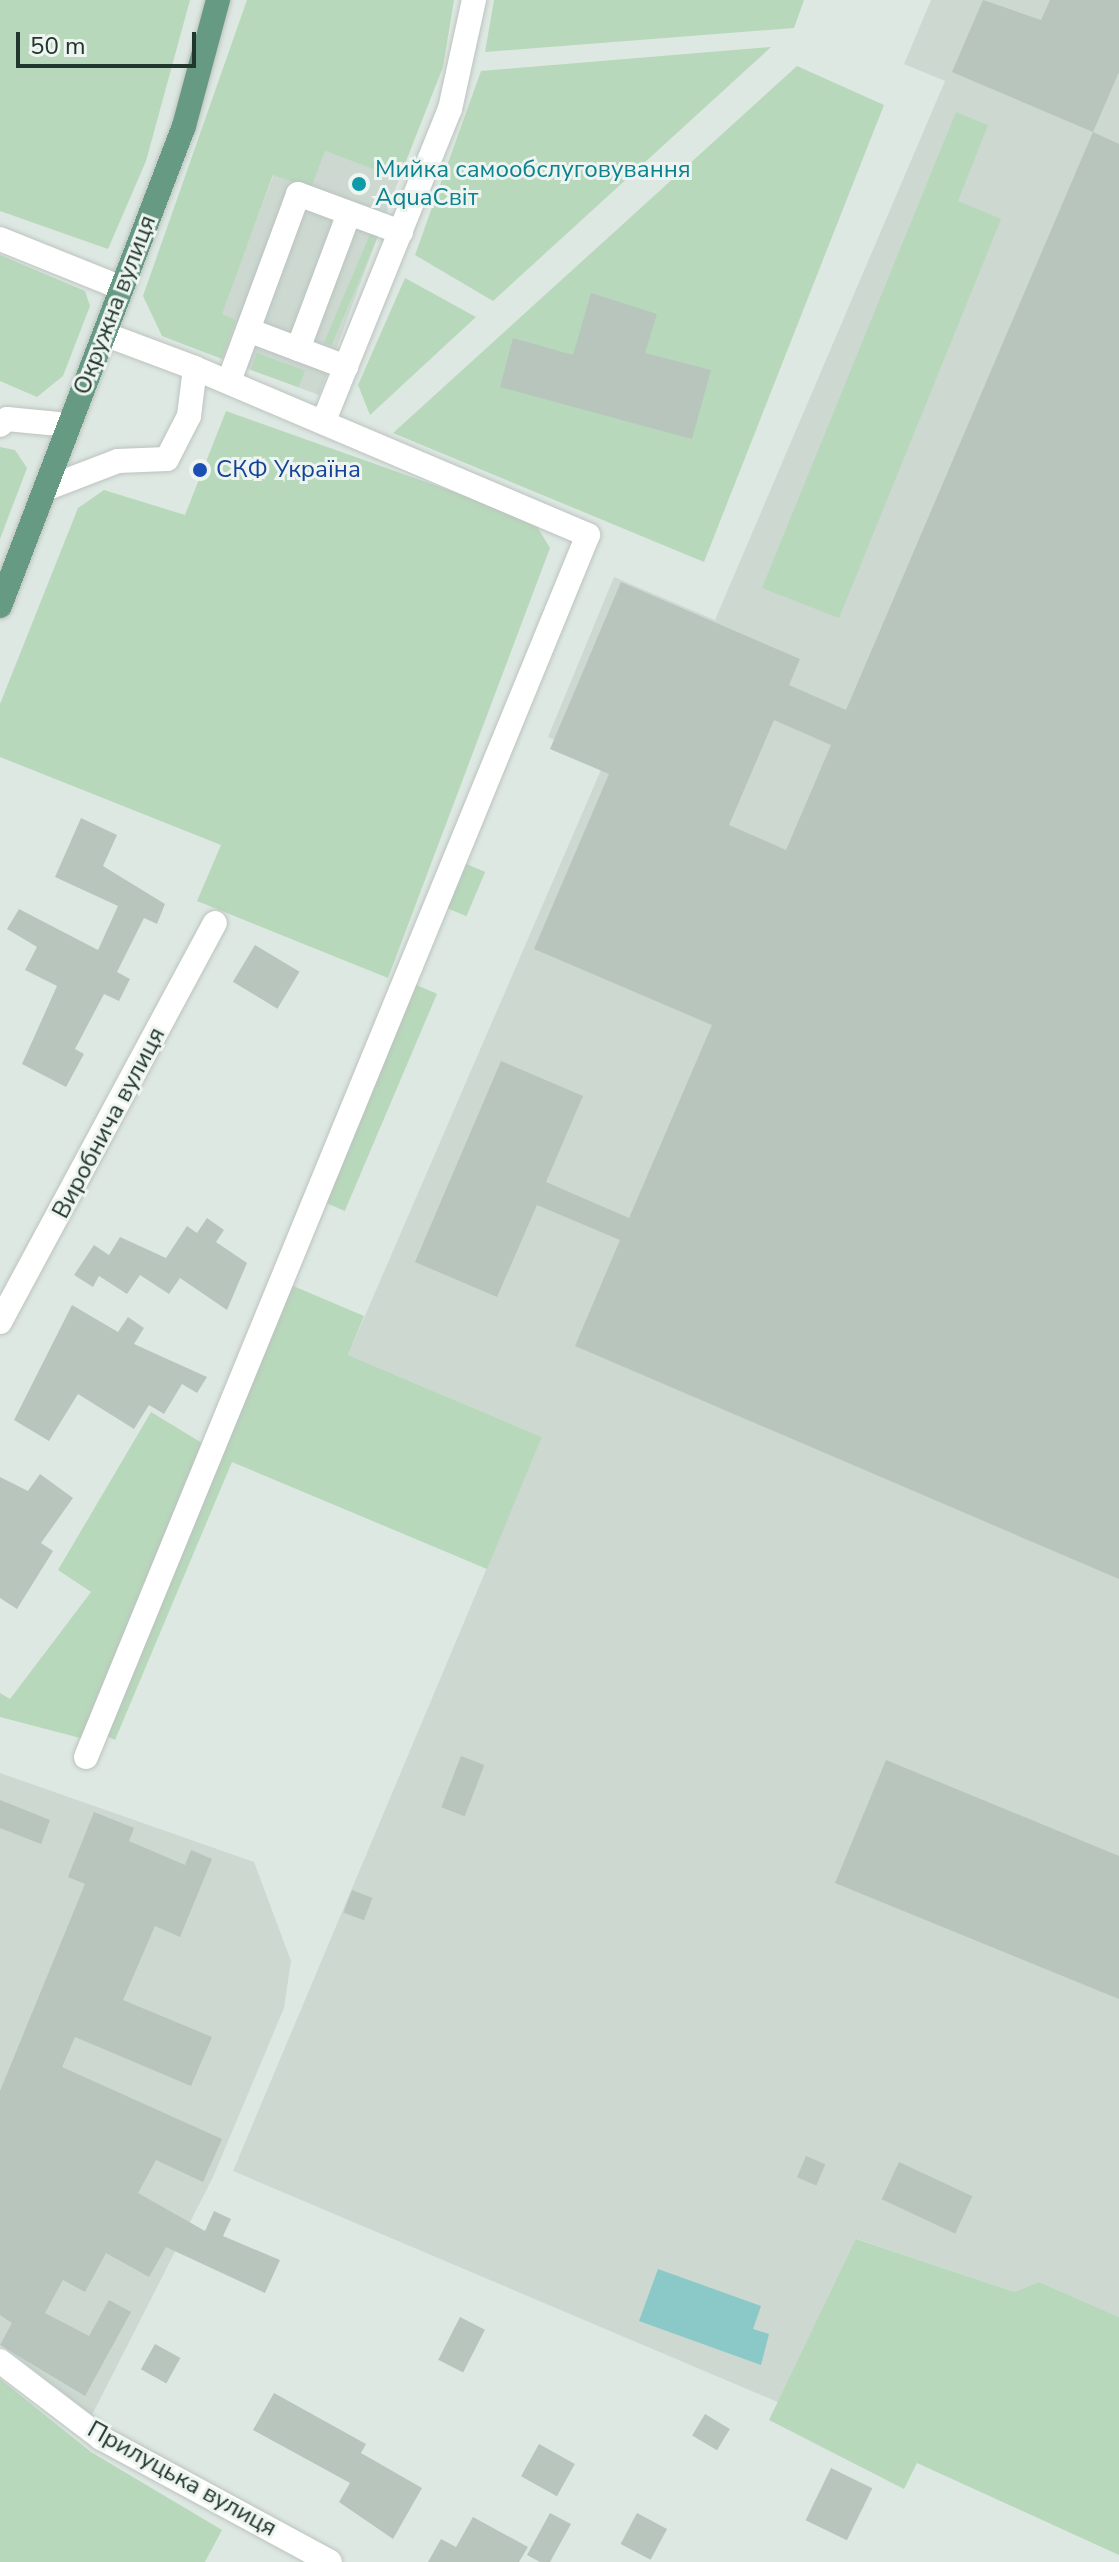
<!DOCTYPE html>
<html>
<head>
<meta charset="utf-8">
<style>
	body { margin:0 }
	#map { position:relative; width:1119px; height:2562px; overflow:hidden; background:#dee8e2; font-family:"Nunito Sans",sans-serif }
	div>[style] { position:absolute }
	.built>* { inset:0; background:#ccd8d0 }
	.green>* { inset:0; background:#b8d8bb; transform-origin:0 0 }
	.water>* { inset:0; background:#8ac9c7 }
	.building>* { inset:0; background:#b7c5bd; transform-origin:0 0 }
	.roads { filter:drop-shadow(0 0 2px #bcc3c0) drop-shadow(0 0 2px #bcc3c0) }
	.minor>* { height:24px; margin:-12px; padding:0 12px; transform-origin:12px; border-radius:12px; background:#fff }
	.major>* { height:24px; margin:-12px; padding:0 12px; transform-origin:12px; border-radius:12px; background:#669a83 }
	.dots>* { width:22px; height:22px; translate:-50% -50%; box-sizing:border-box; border:4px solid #eef5f0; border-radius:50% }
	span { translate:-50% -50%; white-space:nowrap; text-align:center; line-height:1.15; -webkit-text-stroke:6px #eef5f0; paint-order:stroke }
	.culture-label { font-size:24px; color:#0d838f }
	.left { translate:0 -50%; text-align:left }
	.street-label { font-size:24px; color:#21362d }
	.transit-label { font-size:24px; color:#164399 }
	.scale { position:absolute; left:16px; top:32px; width:180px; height:36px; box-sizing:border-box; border:4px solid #21362d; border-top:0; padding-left:10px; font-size:24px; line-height:28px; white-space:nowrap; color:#21362d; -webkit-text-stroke:6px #eef5f0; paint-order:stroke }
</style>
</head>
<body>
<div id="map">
	<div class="built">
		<i style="clip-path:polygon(931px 0,1119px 0,1119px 2317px,1039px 2282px,1014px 2292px,857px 2239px,780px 2403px,233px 2171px,542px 1437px,348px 1355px,604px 763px,548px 737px,614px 577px,715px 620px,945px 81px,904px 64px)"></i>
		<i style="clip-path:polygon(325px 151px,399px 179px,319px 395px,222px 359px,236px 320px,221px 314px,274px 174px)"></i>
		<i style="clip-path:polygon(0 1773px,254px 1862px,291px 1961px,284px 2008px,213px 2177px,92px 2415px,0 2344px)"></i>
	</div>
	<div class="green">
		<i style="clip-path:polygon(0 0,190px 0,146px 161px,108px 249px,0 211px)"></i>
		<i style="clip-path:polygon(247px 0,454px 0,443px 67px,399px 179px,325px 151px,311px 188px,273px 175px,222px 314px,236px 320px,222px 359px,162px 336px,143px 296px)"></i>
		<i style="clip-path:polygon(494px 0,804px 0,794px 28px,485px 52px)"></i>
		<i style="clip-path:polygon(771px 47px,493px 301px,415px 255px,481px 71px)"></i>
		<i style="clip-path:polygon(797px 66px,884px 105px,704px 562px,393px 433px)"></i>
		<i style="clip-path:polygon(956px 112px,988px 125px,958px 201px,1001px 219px,839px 618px,762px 588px)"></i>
		<i style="left:371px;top:232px;width:8px;height:120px;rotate:23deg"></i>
		<i style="clip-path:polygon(0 255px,85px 291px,90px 306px,63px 376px,37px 397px,0 381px)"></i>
		<i style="clip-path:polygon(405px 278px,476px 317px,370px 415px,358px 385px)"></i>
		<i style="left:257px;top:353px;width:51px;height:18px;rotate:20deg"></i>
		<i style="clip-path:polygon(226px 411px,533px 520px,550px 548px,388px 978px,197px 901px,221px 845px,0 757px,0 704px,78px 508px,104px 490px,185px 515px)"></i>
		<i style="clip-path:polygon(0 447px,15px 450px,27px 468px,0 539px)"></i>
		<i style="left:464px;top:863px;width:23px;height:48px;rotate:23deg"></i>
		<i style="left:414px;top:984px;width:25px;height:236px;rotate:23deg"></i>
		<i style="clip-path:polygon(291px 1285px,364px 1316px,348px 1355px,542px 1437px,487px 1569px,232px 1462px,115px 1740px,102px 1734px)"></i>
		<i style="clip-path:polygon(151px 1412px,202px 1443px,84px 1739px,0 1717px,0 1693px,10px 1699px,91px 1592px,58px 1570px)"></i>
		<i style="clip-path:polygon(856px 2239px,1014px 2292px,1039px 2282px,1119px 2317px,1119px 2555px,917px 2463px,904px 2489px,769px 2420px)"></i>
		<i style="clip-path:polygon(0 2379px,91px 2452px,222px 2530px,205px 2562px,0 2562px)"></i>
	</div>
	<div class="water">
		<i style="clip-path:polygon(658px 2269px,761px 2306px,753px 2329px,769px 2334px,761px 2365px,639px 2321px)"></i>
	</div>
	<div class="building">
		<i style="clip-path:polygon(983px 0,1041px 20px,1050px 0,1119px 0,1119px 72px,1093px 132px,952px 72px)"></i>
		<i style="clip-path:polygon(evenodd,1093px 132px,1119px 144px,1119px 1579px,575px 1346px,620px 1240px,537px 1205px,497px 1297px,415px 1262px,501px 1061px,583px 1096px,546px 1182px,629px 1218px,712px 1025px,534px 949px,609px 774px,550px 749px,621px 582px,800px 659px,789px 685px,846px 710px,1093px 132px,774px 720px,831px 745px,786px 850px,729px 825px,774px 720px)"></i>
		<i style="clip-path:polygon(591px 293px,657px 314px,645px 353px,711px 370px,692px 439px,500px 387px,513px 338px,573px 355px)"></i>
		<i style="clip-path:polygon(81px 818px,117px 835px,103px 866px,165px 904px,157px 924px,144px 918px,117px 972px,130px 979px,119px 1001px,104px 994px,75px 1049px,84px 1054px,66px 1087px,22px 1064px,57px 986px,25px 970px,37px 947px,7px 929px,19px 909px,98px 950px,118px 906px,55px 877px)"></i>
		<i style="left:255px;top:945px;width:52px;height:43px;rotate:31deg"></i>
		<i style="clip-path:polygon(207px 1218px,224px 1230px,216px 1242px,247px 1263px,227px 1310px,180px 1278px,169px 1294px,140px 1275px,127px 1294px,99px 1276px,93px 1287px,74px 1275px,94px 1245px,109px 1255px,120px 1237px,166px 1258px,187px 1226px,197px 1233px)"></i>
		<i style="clip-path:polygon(72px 1305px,118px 1332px,128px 1317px,144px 1328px,134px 1344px,207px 1377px,197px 1393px,182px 1384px,164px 1414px,149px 1405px,134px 1429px,78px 1394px,49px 1441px,14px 1420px)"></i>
		<i style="clip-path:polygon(40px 1474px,73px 1498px,41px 1543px,53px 1551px,17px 1609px,0 1598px,0 1477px,28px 1491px)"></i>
		<i style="left:461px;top:1756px;width:25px;height:55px;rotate:21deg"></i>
		<i style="clip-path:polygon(886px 1760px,1119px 1856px,1119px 1999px,835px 1883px)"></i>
		<i style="clip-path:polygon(0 1800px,50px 1820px,41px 1844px,0 1828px)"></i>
		<i style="clip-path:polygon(94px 1812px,134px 1828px,129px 1841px,185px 1865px,191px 1850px,212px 1859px,180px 1937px,155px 1926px,123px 2000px,212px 2037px,191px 2086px,75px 2037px,62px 2067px,222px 2139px,203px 2182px,156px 2160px,138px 2193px,205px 2231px,214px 2211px,231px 2219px,223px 2236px,280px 2260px,265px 2293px,166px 2247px,149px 2277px,106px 2253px,85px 2292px,63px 2280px,45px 2313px,89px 2336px,109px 2300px,131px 2312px,85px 2396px,0 2345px,12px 2323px,0 2315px,0 2091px,85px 1884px,68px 1877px)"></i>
		<i style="left:352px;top:1890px;width:22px;height:24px;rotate:21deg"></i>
		<i style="left:806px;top:2156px;width:21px;height:23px;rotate:23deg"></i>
		<i style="left:899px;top:2162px;width:81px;height:41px;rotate:25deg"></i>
		<i style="left:460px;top:2317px;width:28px;height:48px;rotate:27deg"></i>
		<i style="left:155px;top:2344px;width:29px;height:29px;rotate:29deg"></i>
		<i style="clip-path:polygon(274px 2393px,366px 2444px,361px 2453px,422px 2488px,393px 2539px,339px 2502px,350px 2483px,253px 2430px)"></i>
		<i style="left:705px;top:2414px;width:29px;height:25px;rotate:31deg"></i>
		<i style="left:539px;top:2444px;width:41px;height:37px;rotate:29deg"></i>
		<i style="left:831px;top:2468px;width:46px;height:58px;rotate:26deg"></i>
		<i style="clip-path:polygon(550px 2513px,571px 2524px,550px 2562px,540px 2562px,527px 2555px)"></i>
		<i style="left:637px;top:2513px;width:34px;height:35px;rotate:28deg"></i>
		<i style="clip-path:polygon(473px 2517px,528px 2547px,519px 2562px,428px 2562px,441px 2539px,456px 2547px)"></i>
	</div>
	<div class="roads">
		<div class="minor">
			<i style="left:0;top:239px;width:131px;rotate:21.9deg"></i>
			<i style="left:248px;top:330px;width:105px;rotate:20.7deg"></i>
			<i style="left:298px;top:349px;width:145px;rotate:-69.4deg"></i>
			<i style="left:229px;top:381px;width:199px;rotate:-69.7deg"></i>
			<i style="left:298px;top:194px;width:110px;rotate:20.3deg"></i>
			<i style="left:325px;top:418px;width:333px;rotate:-68deg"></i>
			<i style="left:450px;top:109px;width:112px;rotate:-77.6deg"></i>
			<i style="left:0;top:425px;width:9px;rotate:-41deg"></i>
			<i style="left:7px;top:419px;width:62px;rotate:5.5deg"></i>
			<i style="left:45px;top:489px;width:78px;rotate:-21deg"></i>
			<i style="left:118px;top:461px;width:49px;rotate:-2.3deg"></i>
			<i style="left:167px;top:459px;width:48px;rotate:-62.9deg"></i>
			<i style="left:189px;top:416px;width:48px;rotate:-82.9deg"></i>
			<i style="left:195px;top:368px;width:97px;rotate:-159.5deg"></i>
			<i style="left:0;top:1322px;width:453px;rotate:-61.7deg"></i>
			<i style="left:86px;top:1757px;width:1321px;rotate:-67.67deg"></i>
			<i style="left:588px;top:535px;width:427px;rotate:-157deg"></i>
			<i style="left:0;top:2361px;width:127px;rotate:37.3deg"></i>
			<i style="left:101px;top:2438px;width:260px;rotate:28.4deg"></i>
		</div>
		<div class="major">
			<i style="left:0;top:606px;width:514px;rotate:-69.03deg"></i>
			<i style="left:184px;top:126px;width:131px;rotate:-74.9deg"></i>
		</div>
	</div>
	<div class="dots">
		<i style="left:359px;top:184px;background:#0f9aa8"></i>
		<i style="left:200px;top:470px;background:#1a4fb4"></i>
	</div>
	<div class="culture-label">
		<span class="left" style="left:375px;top:184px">Мийка самообслуговування<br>AquaСвіт</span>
	</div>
	<div class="street-label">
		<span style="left:115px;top:305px;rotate:-69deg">Окружна вулиця</span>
		<span style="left:109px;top:1123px;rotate:-62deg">Виробнича вулиця</span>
		<span style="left:182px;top:2479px;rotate:29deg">Прилуцька вулиця</span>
	</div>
	<div class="transit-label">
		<span class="left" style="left:216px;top:470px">СКФ Україна</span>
	</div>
	<div class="scale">50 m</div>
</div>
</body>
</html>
